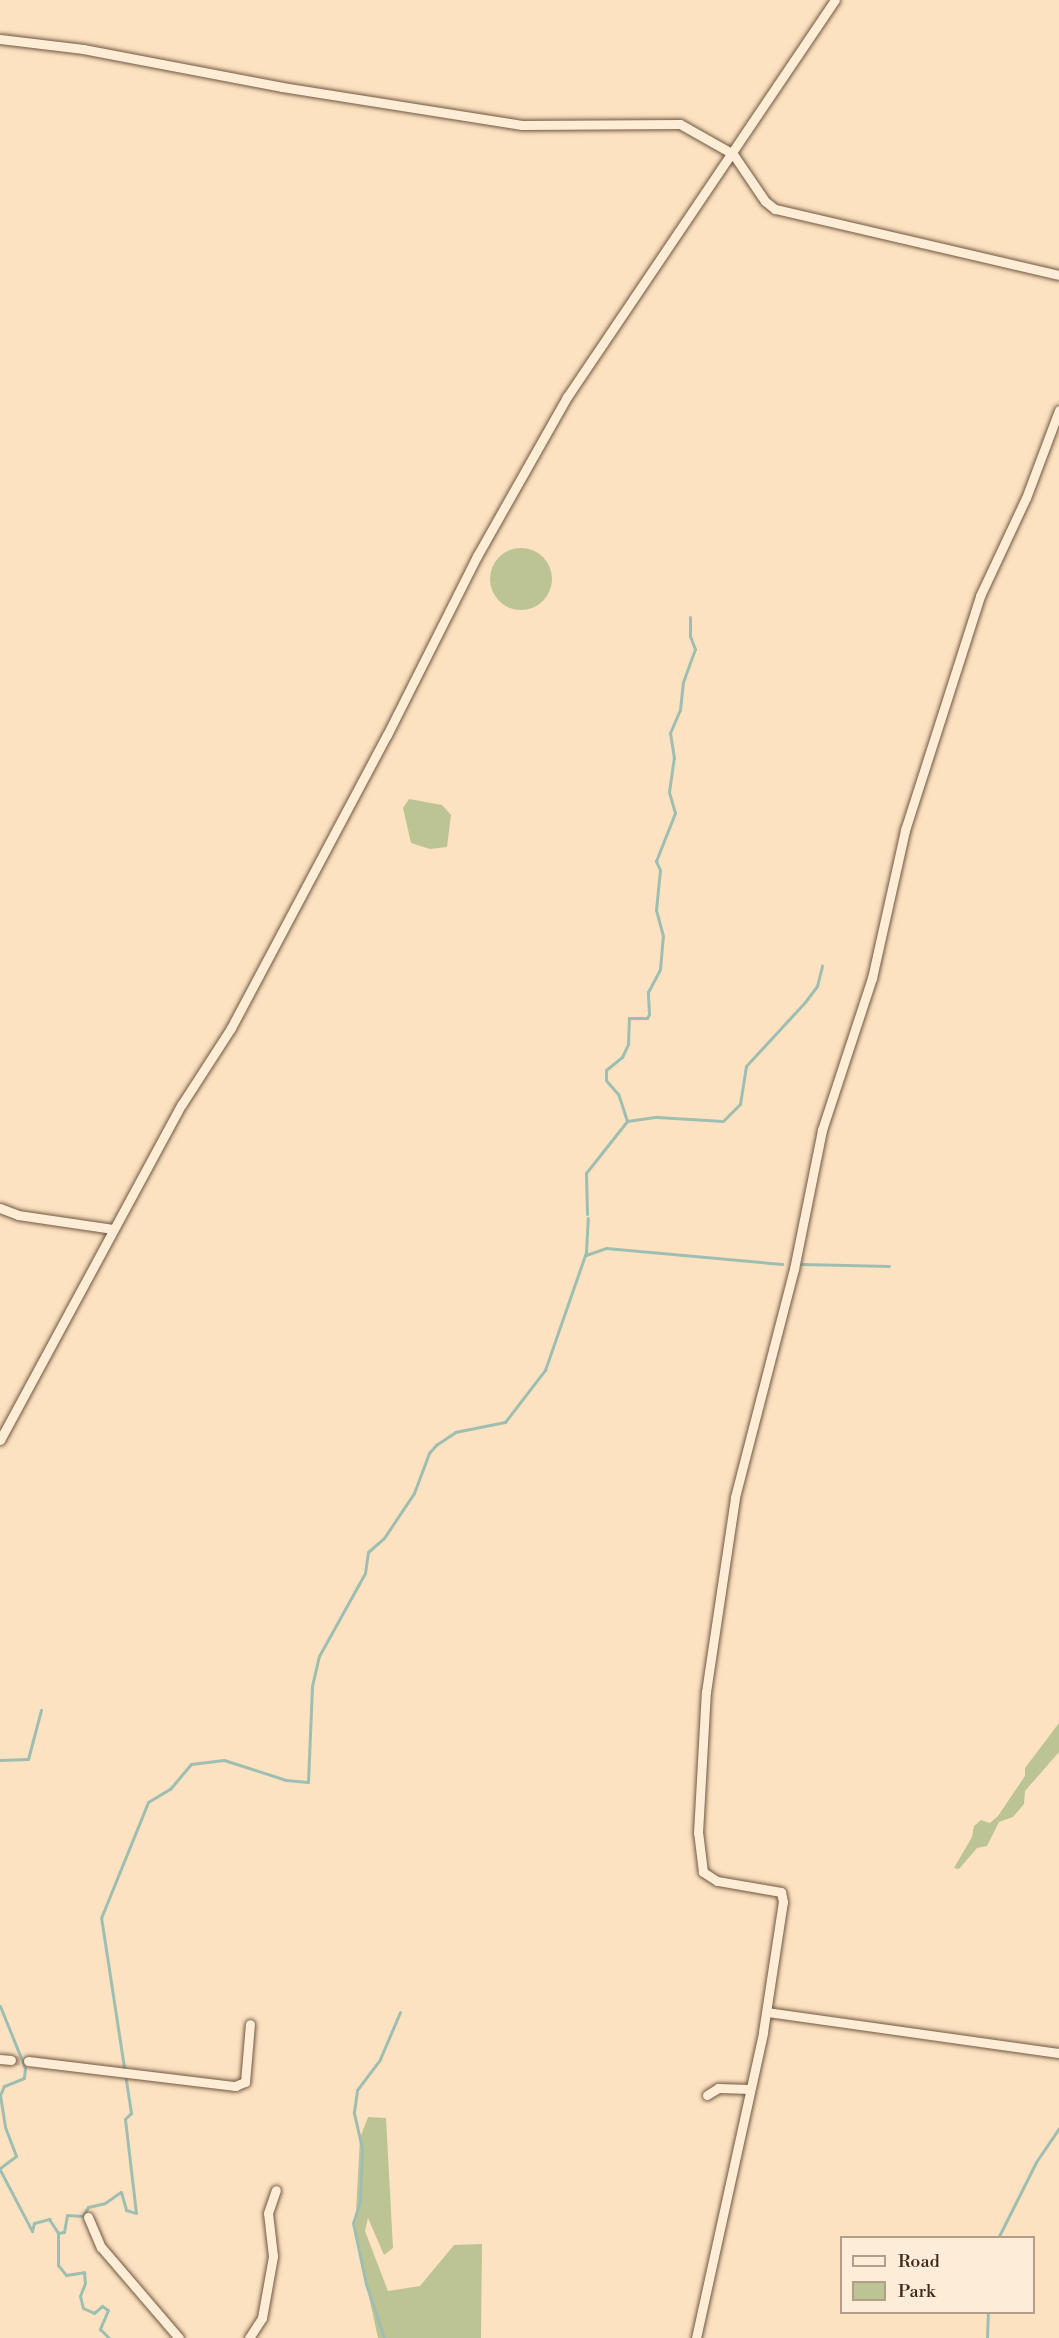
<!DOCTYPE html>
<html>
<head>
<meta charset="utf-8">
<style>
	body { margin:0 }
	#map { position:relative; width:1059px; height:2338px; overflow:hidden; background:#fce2c0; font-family:"Libre Bodoni",serif }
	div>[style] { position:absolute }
	.green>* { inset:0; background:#bcc494 }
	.round { border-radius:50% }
	.stream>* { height:3px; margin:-1.5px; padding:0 1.5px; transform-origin:1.5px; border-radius:1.5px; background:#9fbeb2 }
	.minor-tunnel>* { height:9px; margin-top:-4.5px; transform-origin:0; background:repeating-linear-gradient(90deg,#d7bd9e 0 9px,transparent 0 13.5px) }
	.roads { filter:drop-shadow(0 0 2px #705740) drop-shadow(0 0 2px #705740) }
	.minor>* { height:9px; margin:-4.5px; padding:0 4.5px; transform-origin:4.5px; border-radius:4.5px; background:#fdecd6 }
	span { translate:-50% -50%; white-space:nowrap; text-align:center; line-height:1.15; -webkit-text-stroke:4.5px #fdecd6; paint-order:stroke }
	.legend { position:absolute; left:840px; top:2236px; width:195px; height:78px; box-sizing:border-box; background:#fdecd6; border:2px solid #b29e89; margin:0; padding:8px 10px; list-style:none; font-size:18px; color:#412916 }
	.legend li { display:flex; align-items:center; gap:12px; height:30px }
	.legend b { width:30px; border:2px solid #b29e89 }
</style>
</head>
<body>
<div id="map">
	<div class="green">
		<i class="round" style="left:490px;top:548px;width:62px;height:62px"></i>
		<i style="clip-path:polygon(409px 799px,442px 805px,451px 815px,447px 847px,430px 849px,411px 843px,403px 808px)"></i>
		<i style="clip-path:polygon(1059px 1723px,1059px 1752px,1025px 1791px,1024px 1804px,1013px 1817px,999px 1822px,987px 1846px,977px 1848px,959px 1869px,954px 1868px,972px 1837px,974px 1826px,981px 1820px,990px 1823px,998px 1816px,1025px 1776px,1025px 1768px)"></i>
		<i style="clip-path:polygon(368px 2117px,386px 2118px,393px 2248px,384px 2255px,368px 2218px,365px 2231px,388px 2291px,420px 2286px,454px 2245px,482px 2244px,481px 2338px,378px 2338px,353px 2223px,355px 2229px,360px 2138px)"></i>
	</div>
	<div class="stream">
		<i style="left:627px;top:1121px;width:30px;rotate:-8deg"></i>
		<i style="left:657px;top:1117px;width:66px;rotate:3.5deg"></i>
		<i style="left:723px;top:1121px;width:24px;rotate:-45deg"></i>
		<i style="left:740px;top:1104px;width:38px;rotate:-81deg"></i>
		<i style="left:746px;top:1066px;width:87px;rotate:-47.3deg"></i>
		<i style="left:805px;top:1002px;width:20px;rotate:-53deg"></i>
		<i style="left:817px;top:986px;width:21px;rotate:-76deg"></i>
		<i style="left:587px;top:1214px;width:41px;rotate:-91.4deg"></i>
		<i style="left:586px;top:1173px;width:66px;rotate:-51.7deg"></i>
		<i style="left:627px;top:1121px;width:28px;rotate:-108deg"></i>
		<i style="left:618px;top:1094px;width:18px;rotate:-131deg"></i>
		<i style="left:606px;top:1080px;width:10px;rotate:-90deg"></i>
		<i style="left:606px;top:1070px;width:21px;rotate:-39deg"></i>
		<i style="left:622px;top:1057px;width:14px;rotate:-65deg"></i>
		<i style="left:628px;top:1044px;width:26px;rotate:-88deg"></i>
		<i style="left:629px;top:1018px;width:18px"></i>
		<i style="left:647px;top:1018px;width:4px;rotate:-63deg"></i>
		<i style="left:649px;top:1014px;width:22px;rotate:-93deg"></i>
		<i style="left:648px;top:992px;width:26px;rotate:-62deg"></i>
		<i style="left:660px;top:969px;width:33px;rotate:-85deg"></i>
		<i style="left:663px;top:936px;width:27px;rotate:-105deg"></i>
		<i style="left:656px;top:910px;width:40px;rotate:-84.3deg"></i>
		<i style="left:660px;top:870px;width:10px;rotate:-114deg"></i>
		<i style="left:656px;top:861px;width:52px;rotate:-68.4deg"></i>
		<i style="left:675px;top:813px;width:22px;rotate:-106deg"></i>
		<i style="left:669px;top:792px;width:34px;rotate:-82deg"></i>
		<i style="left:674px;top:758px;width:25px;rotate:-99deg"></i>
		<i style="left:670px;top:733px;width:25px;rotate:-67deg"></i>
		<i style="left:680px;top:710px;width:28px;rotate:-84deg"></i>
		<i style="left:683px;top:682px;width:35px;rotate:-70deg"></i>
		<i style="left:695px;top:649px;width:14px;rotate:-111deg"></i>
		<i style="left:690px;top:636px;width:19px;rotate:-90deg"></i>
		<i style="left:586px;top:1255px;width:21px;rotate:-19deg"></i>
		<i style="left:606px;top:1248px;width:177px;rotate:5.2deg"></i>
		<i style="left:802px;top:1264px;width:87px;rotate:1.3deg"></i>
		<i style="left:0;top:1760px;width:28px;rotate:-2deg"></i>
		<i style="left:28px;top:1759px;width:51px;rotate:-75.1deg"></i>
		<i style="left:0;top:2006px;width:67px;rotate:68deg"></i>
		<i style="left:25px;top:2068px;width:10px;rotate:96deg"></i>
		<i style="left:24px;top:2078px;width:22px;rotate:158deg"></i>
		<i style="left:4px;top:2086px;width:10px;rotate:114deg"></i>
		<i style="left:0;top:2095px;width:32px;rotate:81deg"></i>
		<i style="left:5px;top:2127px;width:31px;rotate:69deg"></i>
		<i style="left:16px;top:2156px;width:20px;rotate:143deg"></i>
		<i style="left:0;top:2170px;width:69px;rotate:62.3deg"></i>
		<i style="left:32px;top:2231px;width:8px;rotate:-76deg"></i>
		<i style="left:34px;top:2223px;width:16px;rotate:-15deg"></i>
		<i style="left:49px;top:2219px;width:17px;rotate:57deg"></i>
		<i style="left:58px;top:2233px;width:32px;rotate:90deg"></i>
		<i style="left:58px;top:2265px;width:13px;rotate:51deg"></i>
		<i style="left:66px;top:2275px;width:18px;rotate:-9deg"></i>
		<i style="left:84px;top:2272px;width:11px;rotate:85deg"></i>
		<i style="left:85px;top:2283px;width:14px;rotate:111deg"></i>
		<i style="left:80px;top:2296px;width:12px;rotate:76deg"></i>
		<i style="left:83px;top:2308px;width:12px;rotate:24deg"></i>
		<i style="left:94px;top:2313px;width:11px;rotate:-41deg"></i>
		<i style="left:102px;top:2306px;width:7px;rotate:34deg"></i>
		<i style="left:108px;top:2310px;width:21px;rotate:113deg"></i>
		<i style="left:100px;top:2329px;width:13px;rotate:45deg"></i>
		<i style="left:58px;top:2233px;width:6px;rotate:-9deg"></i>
		<i style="left:64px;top:2232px;width:17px;rotate:-80deg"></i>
		<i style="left:67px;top:2215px;width:16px;rotate:4deg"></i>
		<i style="left:83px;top:2216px;width:10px;rotate:-61deg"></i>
		<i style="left:88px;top:2207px;width:17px;rotate:-13deg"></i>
		<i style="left:105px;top:2203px;width:19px;rotate:-35deg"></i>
		<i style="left:121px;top:2192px;width:19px;rotate:74deg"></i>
		<i style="left:126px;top:2210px;width:10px;rotate:17deg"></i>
		<i style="left:136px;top:2213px;width:95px;rotate:-96.7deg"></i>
		<i style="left:125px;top:2119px;width:8px;rotate:-45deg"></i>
		<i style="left:131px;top:2113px;width:197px;rotate:-98.7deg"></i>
		<i style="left:101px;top:1918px;width:125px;rotate:-67.9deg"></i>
		<i style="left:148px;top:1802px;width:26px;rotate:-31deg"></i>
		<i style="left:170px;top:1789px;width:33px;rotate:-50deg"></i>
		<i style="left:191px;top:1764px;width:33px;rotate:-7deg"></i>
		<i style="left:224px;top:1760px;width:65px;rotate:17.9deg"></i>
		<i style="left:286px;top:1780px;width:22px;rotate:5deg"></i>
		<i style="left:308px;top:1782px;width:96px;rotate:-87.6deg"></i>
		<i style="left:312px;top:1686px;width:31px;rotate:-77deg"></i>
		<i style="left:319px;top:1656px;width:95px;rotate:-61deg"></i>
		<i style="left:365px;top:1573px;width:21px;rotate:-82deg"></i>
		<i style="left:368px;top:1552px;width:21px;rotate:-41deg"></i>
		<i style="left:384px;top:1538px;width:54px;rotate:-56.3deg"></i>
		<i style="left:414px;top:1493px;width:43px;rotate:-69.4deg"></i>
		<i style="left:429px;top:1453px;width:11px;rotate:-49deg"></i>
		<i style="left:436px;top:1445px;width:23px;rotate:-34deg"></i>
		<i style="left:455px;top:1432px;width:51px;rotate:-11.3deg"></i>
		<i style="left:505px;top:1422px;width:66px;rotate:-52.4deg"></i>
		<i style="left:545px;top:1370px;width:125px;rotate:-70.8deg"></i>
		<i style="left:586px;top:1252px;width:34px;rotate:-87deg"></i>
		<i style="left:998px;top:2238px;width:85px;rotate:-63.4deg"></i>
		<i style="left:1036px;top:2162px;width:41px;rotate:-55.9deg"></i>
		<i style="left:384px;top:2338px;width:57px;rotate:-108.4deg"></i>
		<i style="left:366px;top:2284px;width:62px;rotate:-102deg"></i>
		<i style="left:353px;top:2223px;width:23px;rotate:-72deg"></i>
		<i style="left:360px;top:2201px;width:53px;rotate:-87.8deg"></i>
		<i style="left:362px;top:2148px;width:37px;rotate:-103deg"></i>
		<i style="left:354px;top:2112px;width:22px;rotate:-82deg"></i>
		<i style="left:357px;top:2090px;width:39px;rotate:-53deg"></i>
		<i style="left:380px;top:2059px;width:51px;rotate:-66.9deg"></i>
		<i style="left:987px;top:2338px;width:26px;rotate:-88deg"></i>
	</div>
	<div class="minor-tunnel">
		<i style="left:11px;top:2060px;width:17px;rotate:3deg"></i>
	</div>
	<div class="roads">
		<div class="minor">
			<i style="left:0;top:39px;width:84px;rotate:6.9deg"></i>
			<i style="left:83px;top:49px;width:203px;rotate:10.8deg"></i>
			<i style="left:282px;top:87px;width:243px;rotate:9deg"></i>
			<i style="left:522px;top:125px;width:158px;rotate:-0.4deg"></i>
			<i style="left:680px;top:124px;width:61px;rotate:29.5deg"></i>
			<i style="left:733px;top:154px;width:57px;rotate:55.8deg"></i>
			<i style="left:765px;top:201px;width:13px;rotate:39deg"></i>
			<i style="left:775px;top:209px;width:292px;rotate:13.1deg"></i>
			<i style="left:0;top:1208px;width:19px;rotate:21deg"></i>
			<i style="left:18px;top:1215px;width:96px;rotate:8.4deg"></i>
			<i style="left:0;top:1440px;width:382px;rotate:-61.6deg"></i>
			<i style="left:182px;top:1104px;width:90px;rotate:-57.2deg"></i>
			<i style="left:231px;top:1028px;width:332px;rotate:-62deg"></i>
			<i style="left:387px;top:735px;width:200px;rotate:-63.3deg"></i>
			<i style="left:477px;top:556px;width:183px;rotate:-60.5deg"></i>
			<i style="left:567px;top:397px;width:479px;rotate:-56deg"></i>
			<i style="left:767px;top:2012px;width:295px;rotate:8deg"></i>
			<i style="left:0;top:2059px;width:11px;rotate:5deg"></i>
			<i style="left:28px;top:2061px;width:209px;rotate:6.9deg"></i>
			<i style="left:235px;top:2086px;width:11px;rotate:-22deg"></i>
			<i style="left:245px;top:2082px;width:58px;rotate:-85.1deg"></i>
			<i style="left:707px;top:2095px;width:13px;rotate:-32deg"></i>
			<i style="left:718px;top:2088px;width:32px;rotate:2deg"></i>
			<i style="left:88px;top:2217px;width:33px;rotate:67deg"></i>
			<i style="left:101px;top:2247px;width:120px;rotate:49.4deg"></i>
			<i style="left:249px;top:2338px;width:24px;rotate:-57deg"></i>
			<i style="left:262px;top:2318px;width:63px;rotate:-79.9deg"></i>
			<i style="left:273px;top:2256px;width:43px;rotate:-96.6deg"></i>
			<i style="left:268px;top:2213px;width:24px;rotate:-71deg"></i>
			<i style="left:696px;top:2338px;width:313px;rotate:-77.6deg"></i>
			<i style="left:763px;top:2032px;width:132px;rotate:-81.3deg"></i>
			<i style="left:783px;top:1902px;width:10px;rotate:-101deg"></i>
			<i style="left:781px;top:1892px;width:65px;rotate:-170.2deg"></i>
			<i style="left:717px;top:1881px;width:17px;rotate:-147deg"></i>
			<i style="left:703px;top:1872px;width:39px;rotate:-97deg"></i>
			<i style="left:698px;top:1833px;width:141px;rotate:-86.8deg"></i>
			<i style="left:706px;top:1692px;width:197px;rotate:-81.5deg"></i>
			<i style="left:735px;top:1497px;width:236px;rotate:-75.5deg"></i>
			<i style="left:794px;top:1269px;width:142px;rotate:-78.6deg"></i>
			<i style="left:822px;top:1130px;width:160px;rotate:-71.8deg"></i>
			<i style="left:872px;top:978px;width:152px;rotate:-77.4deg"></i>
			<i style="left:905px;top:830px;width:246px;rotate:-72.2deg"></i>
			<i style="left:980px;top:596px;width:108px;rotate:-64.9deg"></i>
			<i style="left:1026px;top:498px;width:94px;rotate:-69.4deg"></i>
		</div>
	</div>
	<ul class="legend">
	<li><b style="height:8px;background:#fdecd6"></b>Road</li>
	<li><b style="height:16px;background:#bcc494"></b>Park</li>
	</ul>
</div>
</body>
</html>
